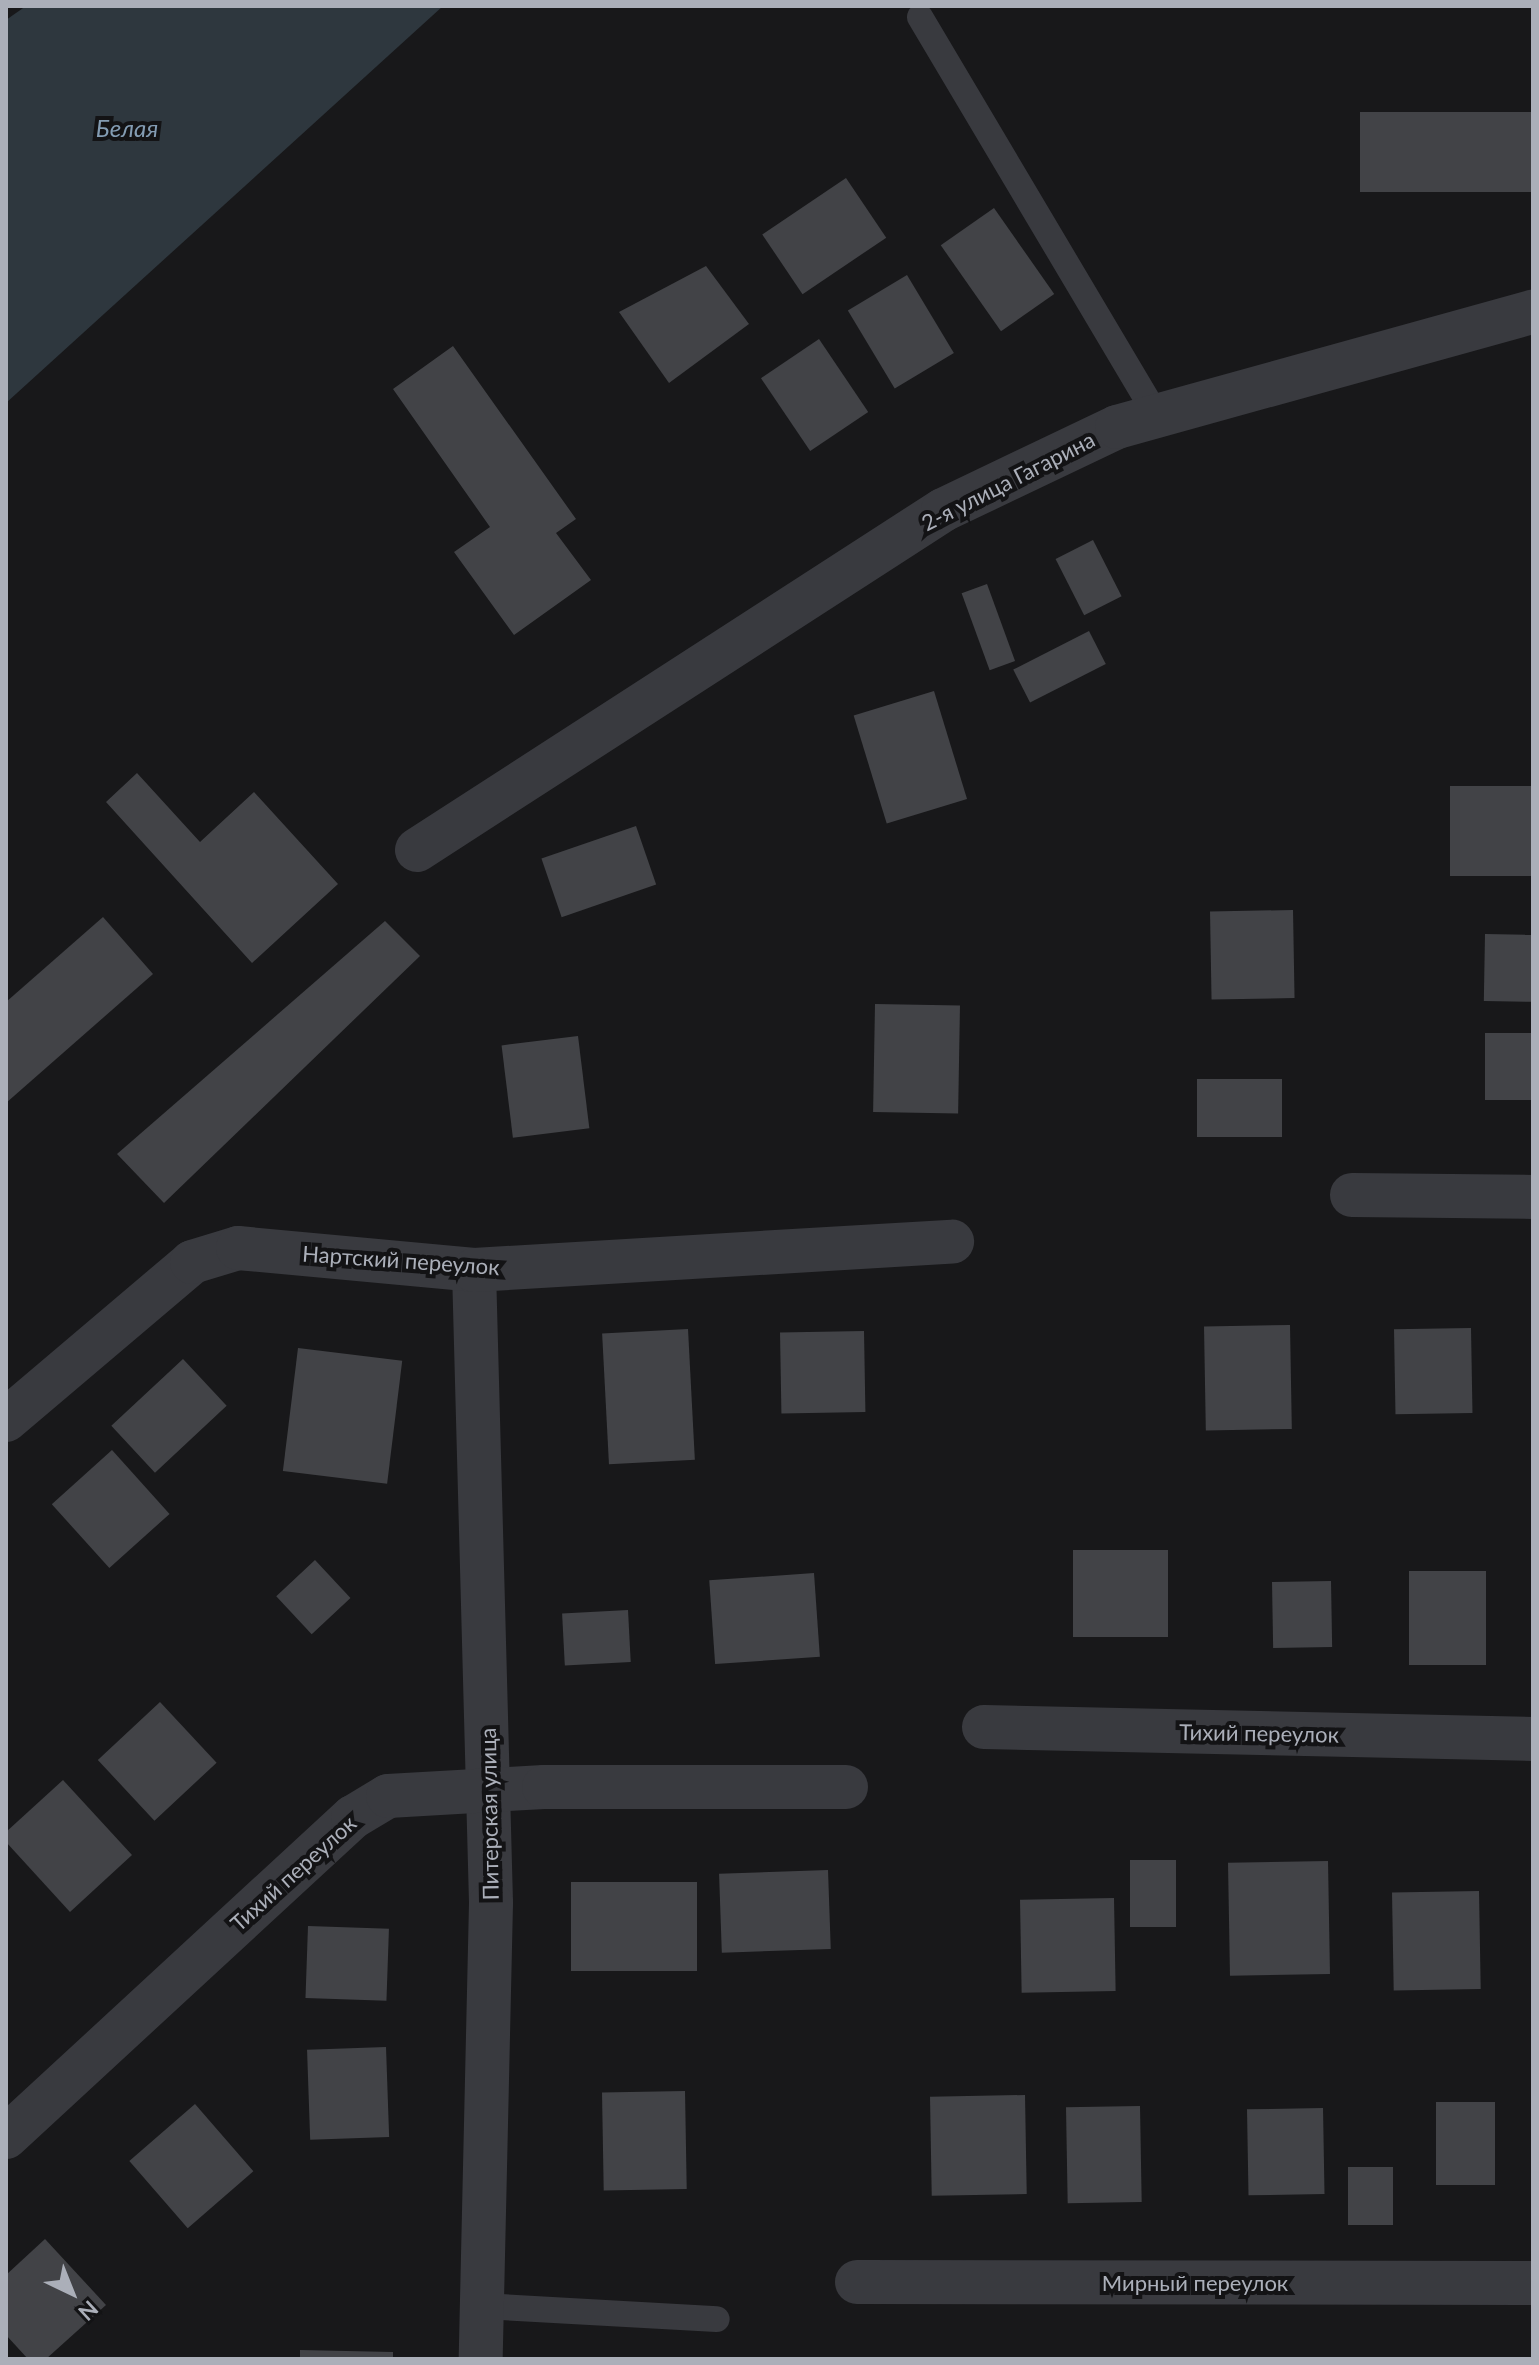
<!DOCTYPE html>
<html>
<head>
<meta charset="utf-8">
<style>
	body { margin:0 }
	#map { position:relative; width:1539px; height:2365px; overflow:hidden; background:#18181a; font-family:Lato,sans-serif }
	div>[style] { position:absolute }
	.water>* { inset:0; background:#2e373e }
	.building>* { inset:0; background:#424347; transform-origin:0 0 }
	.service>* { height:26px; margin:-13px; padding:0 13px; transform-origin:13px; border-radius:13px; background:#393a3f }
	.minor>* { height:44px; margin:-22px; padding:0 22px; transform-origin:22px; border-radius:22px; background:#393a3f }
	span { translate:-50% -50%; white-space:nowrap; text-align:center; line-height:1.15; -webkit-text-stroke:8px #131315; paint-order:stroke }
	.street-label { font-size:22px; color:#abafb9 }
	.water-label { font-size:24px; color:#839cb3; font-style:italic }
	.frame { position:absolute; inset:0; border:8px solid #abafb9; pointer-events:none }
	.north { position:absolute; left:32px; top:2253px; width:80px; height:80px; -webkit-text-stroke:6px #131315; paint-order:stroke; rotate:137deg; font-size:22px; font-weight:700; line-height:32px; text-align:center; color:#abafb9 }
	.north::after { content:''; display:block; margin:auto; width:28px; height:36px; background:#abafb9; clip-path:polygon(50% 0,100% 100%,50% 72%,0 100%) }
</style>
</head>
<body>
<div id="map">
	<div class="water">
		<i style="clip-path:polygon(26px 6px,443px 6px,6px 403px,6px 20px)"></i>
	</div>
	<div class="building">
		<i style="left:1533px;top:112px;width:80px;height:173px;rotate:90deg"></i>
		<i style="left:846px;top:178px;width:72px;height:101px;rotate:56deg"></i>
		<i style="left:994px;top:208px;width:105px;height:65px;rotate:55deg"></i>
		<i style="clip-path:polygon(706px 266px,749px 324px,669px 383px,619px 312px)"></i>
		<i style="left:907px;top:275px;width:91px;height:69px;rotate:59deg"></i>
		<i style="left:819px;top:339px;width:88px;height:70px;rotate:56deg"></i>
		<i style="clip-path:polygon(453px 346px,576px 519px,556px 533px,591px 580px,514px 635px,454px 552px,490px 527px,393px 389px)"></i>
		<i style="left:1093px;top:540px;width:63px;height:42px;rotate:63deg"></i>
		<i style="left:987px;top:584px;width:82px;height:27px;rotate:70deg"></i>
		<i style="left:1089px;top:631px;width:37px;height:85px;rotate:63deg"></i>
		<i style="left:934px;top:691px;width:113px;height:84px;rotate:73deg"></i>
		<i style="clip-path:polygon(137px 773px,200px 842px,254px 792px,338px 884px,252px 963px,106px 802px)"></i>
		<i style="left:1533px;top:786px;width:90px;height:83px;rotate:90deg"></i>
		<i style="left:636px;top:826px;width:62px;height:100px;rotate:71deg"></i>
		<i style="left:1293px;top:910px;width:88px;height:83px;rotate:89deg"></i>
		<i style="clip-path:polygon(103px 917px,153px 974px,6px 1103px,6px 1002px)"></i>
		<i style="clip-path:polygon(385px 921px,420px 956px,164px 1203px,117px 1154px)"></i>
		<i style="left:1485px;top:934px;width:48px;height:67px;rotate:1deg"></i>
		<i style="left:875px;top:1004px;width:85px;height:108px;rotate:1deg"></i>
		<i style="left:1485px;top:1033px;width:48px;height:67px"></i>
		<i style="left:578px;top:1036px;width:93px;height:77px;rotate:83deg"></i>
		<i style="left:1197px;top:1079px;width:85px;height:58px"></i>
		<i style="left:1290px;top:1325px;width:104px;height:86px;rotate:89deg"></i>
		<i style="left:1471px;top:1328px;width:85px;height:77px;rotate:89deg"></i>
		<i style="left:688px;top:1329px;width:131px;height:86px;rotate:87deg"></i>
		<i style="left:864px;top:1331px;width:81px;height:84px;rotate:89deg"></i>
		<i style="left:298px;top:1348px;width:105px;height:124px;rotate:7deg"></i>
		<i style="left:183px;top:1359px;width:64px;height:98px;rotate:47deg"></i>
		<i style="left:112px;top:1450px;width:86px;height:81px;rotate:48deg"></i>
		<i style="left:1168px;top:1550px;width:87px;height:95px;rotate:90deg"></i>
		<i style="left:315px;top:1560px;width:52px;height:53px;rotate:47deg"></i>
		<i style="left:1409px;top:1571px;width:77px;height:94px"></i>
		<i style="left:814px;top:1573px;width:84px;height:105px;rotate:86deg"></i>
		<i style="left:1331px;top:1581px;width:66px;height:59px;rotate:89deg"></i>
		<i style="left:628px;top:1610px;width:52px;height:66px;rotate:87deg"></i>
		<i style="left:160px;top:1702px;width:83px;height:85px;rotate:47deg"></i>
		<i style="clip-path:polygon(63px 1780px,132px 1855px,70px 1912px,6px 1842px,6px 1832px)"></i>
		<i style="left:1176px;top:1860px;width:67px;height:46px;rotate:90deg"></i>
		<i style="left:1328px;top:1861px;width:113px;height:100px;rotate:89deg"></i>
		<i style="left:828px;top:1870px;width:79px;height:109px;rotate:88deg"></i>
		<i style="left:697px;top:1882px;width:89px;height:126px;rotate:90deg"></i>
		<i style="left:1479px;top:1891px;width:98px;height:87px;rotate:89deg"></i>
		<i style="left:1114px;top:1898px;width:93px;height:94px;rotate:89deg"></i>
		<i style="left:308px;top:1926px;width:81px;height:72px;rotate:2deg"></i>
		<i style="left:386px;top:2047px;width:90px;height:79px;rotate:88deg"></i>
		<i style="left:685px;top:2091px;width:98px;height:83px;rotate:89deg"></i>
		<i style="left:1025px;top:2095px;width:99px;height:95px;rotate:89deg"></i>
		<i style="left:1436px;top:2102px;width:59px;height:83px"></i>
		<i style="left:195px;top:2104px;width:89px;height:87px;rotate:49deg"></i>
		<i style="left:1140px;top:2106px;width:96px;height:74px;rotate:89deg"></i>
		<i style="left:1323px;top:2108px;width:86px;height:76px;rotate:89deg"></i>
		<i style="left:1348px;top:2167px;width:45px;height:58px"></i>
		<i style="clip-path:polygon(45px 2239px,106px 2305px,46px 2359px,28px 2359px,6px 2335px,6px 2275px)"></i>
		<i style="clip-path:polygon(300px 2350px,393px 2352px,393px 2359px,300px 2359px)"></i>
	</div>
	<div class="service">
		<i style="left:920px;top:17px;width:463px;rotate:59.3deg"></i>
		<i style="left:482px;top:2306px;width:235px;rotate:3.2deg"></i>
	</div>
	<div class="minor">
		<i style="left:417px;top:850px;width:626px;rotate:-32.88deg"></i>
		<i style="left:943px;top:510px;width:193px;rotate:-25.5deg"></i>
		<i style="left:1117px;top:427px;width:432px;rotate:-15.5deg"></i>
		<i style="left:1352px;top:1195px;width:181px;rotate:0.6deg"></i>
		<i style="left:474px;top:1270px;width:633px;rotate:88.46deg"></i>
		<i style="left:491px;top:1903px;width:456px;rotate:91.3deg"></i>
		<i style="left:6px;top:1420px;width:244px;rotate:-40.3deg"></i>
		<i style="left:192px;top:1262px;width:48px;rotate:-16.9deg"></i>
		<i style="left:238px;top:1248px;width:237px;rotate:5.3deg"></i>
		<i style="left:474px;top:1270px;width:479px;rotate:-3.4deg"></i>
		<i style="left:984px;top:1727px;width:549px;rotate:1.25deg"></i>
		<i style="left:6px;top:2137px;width:472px;rotate:-42.7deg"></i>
		<i style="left:353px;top:1817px;width:41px;rotate:-31deg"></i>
		<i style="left:388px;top:1796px;width:156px;rotate:-3.3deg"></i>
		<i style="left:544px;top:1787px;width:302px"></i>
		<i style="left:857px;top:2282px;width:676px;rotate:0.08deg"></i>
	</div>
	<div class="street-label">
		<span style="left:1008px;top:481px;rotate:-27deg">2-я улица Гагарина</span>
		<span style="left:401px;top:1260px;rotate:4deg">Нартский переулок</span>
		<span style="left:1259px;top:1733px;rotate:1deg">Тихий переулок</span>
		<span style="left:489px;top:1814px;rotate:-91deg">Питерская улица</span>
		<span style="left:293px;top:1873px;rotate:-42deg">Тихий переулок</span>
		<span style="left:1195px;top:2283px">Мирный переулок</span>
	</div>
	<div class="water-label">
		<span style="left:127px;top:128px">Белая</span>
	</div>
	<div class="frame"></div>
	<div class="north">N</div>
</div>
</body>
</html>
